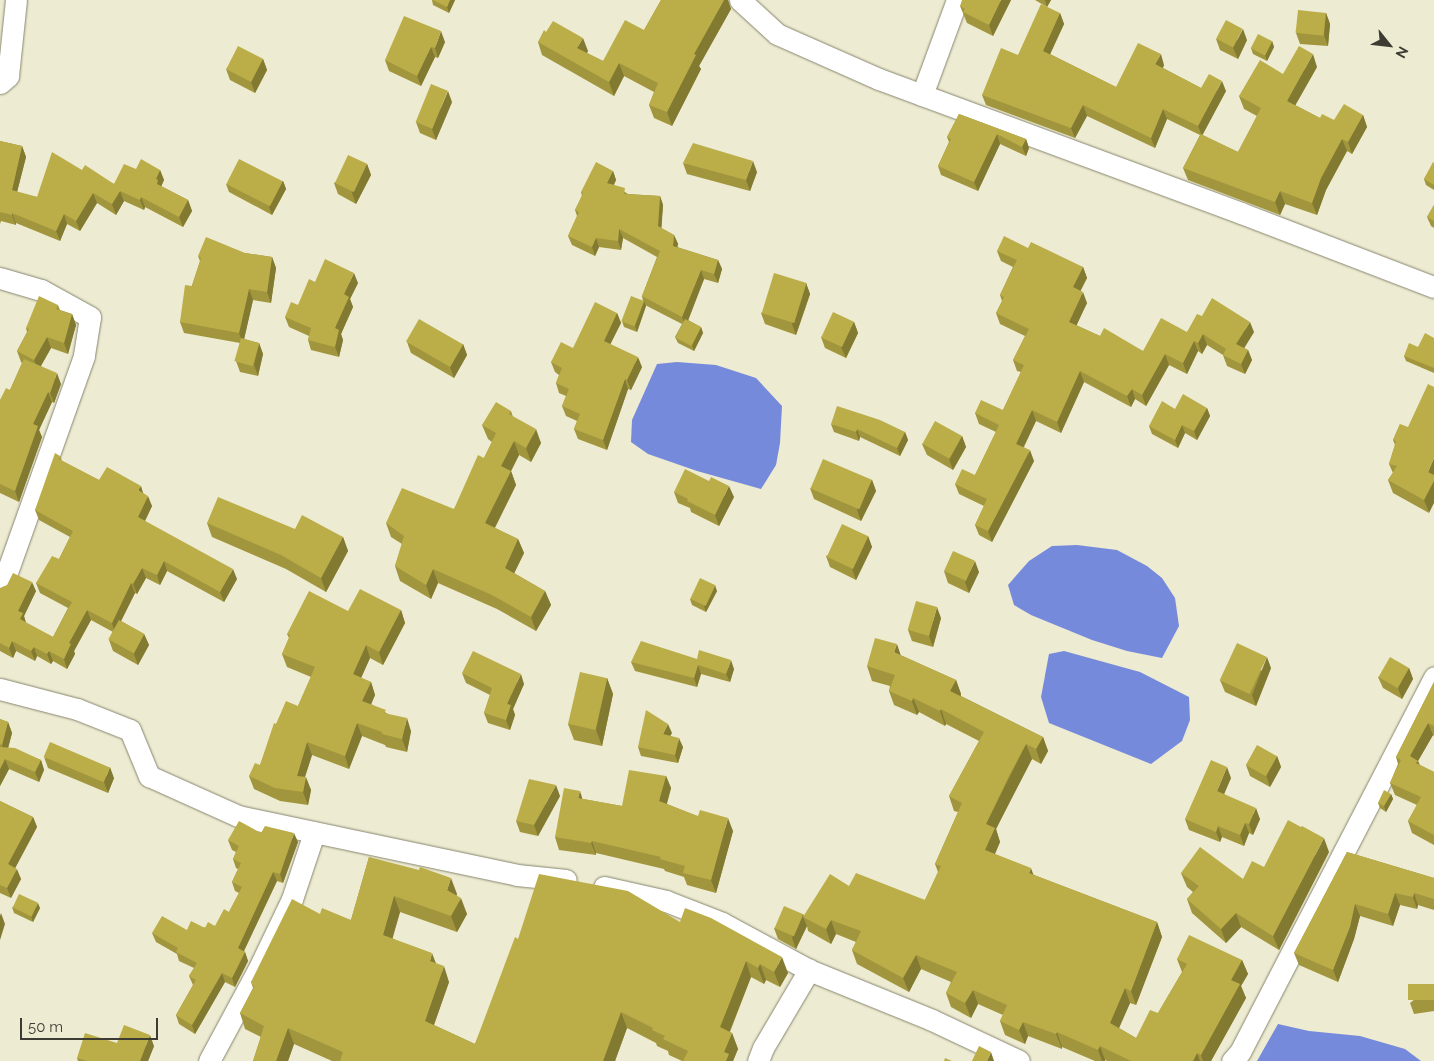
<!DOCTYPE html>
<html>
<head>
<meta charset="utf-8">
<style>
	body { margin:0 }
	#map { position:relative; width:1434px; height:1061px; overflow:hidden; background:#edebd2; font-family:Raleway,sans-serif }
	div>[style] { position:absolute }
	.water>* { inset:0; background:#768adb }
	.roads { filter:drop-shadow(0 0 1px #87856e) drop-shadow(0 0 1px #87856e) }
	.street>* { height:21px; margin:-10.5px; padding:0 10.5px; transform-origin:10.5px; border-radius:10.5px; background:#fff }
	.wall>* { inset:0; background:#a1963e }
	.shaded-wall>* { inset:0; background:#837a32 }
	.building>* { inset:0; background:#bbae48; transform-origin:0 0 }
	span { translate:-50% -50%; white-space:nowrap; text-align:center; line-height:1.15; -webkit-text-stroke:4px #edebd2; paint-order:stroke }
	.north { position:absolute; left:1364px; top:20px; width:50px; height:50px; -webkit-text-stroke:4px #edebd2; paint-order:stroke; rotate:119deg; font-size:14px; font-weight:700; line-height:20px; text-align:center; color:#3d3c33 }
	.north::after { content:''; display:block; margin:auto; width:18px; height:22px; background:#3d3c33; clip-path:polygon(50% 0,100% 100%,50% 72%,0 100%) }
	.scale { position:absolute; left:20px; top:1018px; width:138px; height:22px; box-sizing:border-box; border:2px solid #3d3c33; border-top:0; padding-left:6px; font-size:15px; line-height:18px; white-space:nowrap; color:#3d3c33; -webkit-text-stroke:4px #edebd2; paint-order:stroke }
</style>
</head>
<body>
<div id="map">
	<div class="water">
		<i style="clip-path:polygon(677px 362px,716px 365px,756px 378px,782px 406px,780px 443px,776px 465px,761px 489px,697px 471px,648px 454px,631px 442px,632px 420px,657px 364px)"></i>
		<i style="clip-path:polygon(1077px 545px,1117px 550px,1147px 566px,1162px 578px,1175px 598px,1179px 626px,1162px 658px,1127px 651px,1092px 640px,1031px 615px,1014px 605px,1008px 585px,1029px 561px,1052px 546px)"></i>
		<i style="clip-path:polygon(1064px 651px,1140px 672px,1189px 697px,1190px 720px,1182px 741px,1151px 764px,1049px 723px,1041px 697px,1049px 654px)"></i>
		<i style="clip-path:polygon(1278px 1024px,1309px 1031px,1360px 1036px,1405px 1049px,1421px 1061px,1257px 1061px)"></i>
	</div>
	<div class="roads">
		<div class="street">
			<i style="left:740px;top:0;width:50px;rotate:42.6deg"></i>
			<i style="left:777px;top:34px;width:111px;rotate:23.8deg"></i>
			<i style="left:879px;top:79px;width:386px;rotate:20.3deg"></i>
			<i style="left:1241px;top:213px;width:207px;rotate:21deg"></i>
			<i style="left:0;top:83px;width:11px;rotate:-41deg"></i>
			<i style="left:8px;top:76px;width:76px;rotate:-84deg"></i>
			<i style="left:922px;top:95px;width:101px;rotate:-69.8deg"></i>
			<i style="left:0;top:278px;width:43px;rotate:16.3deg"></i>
			<i style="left:41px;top:290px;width:56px;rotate:28.9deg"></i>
			<i style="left:90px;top:317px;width:39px;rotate:99deg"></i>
			<i style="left:84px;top:356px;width:244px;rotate:109.6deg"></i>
			<i style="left:0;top:689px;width:80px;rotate:14.6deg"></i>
			<i style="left:77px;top:709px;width:57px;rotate:21.6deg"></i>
			<i style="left:130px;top:730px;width:50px;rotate:67.6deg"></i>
			<i style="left:149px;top:776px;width:98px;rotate:24.2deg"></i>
			<i style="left:238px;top:816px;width:285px;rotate:11.9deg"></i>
			<i style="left:517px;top:875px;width:49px;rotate:5.8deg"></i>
			<i style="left:604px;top:887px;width:64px;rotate:12.7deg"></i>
			<i style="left:666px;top:901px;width:60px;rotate:21.4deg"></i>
			<i style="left:722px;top:923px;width:99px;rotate:28.4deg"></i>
			<i style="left:809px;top:970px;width:133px;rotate:22.1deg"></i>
			<i style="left:932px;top:1020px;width:96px;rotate:25.2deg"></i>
			<i style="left:209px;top:1061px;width:103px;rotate:-61.7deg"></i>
			<i style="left:258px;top:970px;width:79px;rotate:-64.4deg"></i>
			<i style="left:292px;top:899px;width:70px;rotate:-71.6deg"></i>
			<i style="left:758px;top:1061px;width:14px;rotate:-69deg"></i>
			<i style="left:763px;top:1048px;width:91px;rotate:-59.5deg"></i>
			<i style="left:1232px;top:1061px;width:12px;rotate:-48deg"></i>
			<i style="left:1240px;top:1052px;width:422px;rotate:-62.6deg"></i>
		</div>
	</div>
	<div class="wall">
		<i style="clip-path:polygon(432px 0,455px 0,449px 13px,433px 5px)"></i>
		<i style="clip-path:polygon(661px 0,728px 0,731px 9px,699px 66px,701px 69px,672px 126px,654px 118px,649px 105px,654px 92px,624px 76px,614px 96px,542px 55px,538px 42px,546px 32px,588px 51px,587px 53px,603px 61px,644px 30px)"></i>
		<i style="clip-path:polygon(1011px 0,993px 36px,967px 23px,960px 6px)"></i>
		<i style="clip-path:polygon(1035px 0,1051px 0,1047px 7px)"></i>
		<i style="clip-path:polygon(1060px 13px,1064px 24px,1050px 54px,1116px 87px,1164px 65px,1163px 68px,1201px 88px,1226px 91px,1202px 135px,1238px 152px,1257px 116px,1244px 109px,1239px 96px,1283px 74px,1317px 67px,1295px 105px,1320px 118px,1334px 120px,1363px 115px,1367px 127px,1352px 154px,1347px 151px,1326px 190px,1317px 215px,1285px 204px,1280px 215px,1188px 180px,1183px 168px,1200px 135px,1167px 119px,1155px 148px,1087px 116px,1075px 138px,986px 105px,982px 95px,1018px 55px)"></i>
		<i style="clip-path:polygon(1326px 13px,1330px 24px,1328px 46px,1300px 44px,1296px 33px)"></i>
		<i style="clip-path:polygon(1216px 39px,1247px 40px,1238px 59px,1220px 50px)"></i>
		<i style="clip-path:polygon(1272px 41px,1274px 47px,1267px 61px,1253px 54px,1251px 48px)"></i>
		<i style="clip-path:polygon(445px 42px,438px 58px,435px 57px,421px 86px,389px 71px,385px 60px)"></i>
		<i style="clip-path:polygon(263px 59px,267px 70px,255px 93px,230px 80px,226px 69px)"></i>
		<i style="clip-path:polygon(452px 102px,436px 140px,420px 133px,416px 122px)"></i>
		<i style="clip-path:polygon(959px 114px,1026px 139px,1029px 148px,1026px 156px,1000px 144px,978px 191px,941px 175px,938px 166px,949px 142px,947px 137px)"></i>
		<i style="clip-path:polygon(0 141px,22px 146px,26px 157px,17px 192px,37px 197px,82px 170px,114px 184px,136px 169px,160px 170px,164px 180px,161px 186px,188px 200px,192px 211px,183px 227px,145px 207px,144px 210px,124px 201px,116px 215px,97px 203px,80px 231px,67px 224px,60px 241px,16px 223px,16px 225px,1px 221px,0 224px)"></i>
		<i style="clip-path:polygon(683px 163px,757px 172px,750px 191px,687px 174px)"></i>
		<i style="clip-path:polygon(1434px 163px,1434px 190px,1426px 185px,1424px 179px)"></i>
		<i style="clip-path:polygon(367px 164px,371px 175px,356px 204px,338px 194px,334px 183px)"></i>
		<i style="clip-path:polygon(613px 171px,616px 180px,614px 185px,628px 194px,660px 196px,663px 205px,661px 228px,674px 235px,678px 244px,677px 247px,718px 260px,722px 269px,718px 283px,704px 279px,688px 320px,701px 327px,703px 333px,694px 351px,678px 343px,675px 337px,682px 324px,645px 305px,646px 306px,637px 332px,624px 327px,622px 321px,643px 301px,642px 296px,657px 257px,623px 238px,621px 250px,599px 247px,595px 256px,572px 245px,568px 236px,577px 216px,575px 210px,582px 196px,581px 192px)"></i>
		<i style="clip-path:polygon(283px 181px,286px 189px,272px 215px,229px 192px,226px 184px)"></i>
		<i style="clip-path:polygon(1434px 205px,1434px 228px,1431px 226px,1427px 217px)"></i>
		<i style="clip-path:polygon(1028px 248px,1083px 267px,1087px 278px,1080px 291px,1087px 303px,1076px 325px,1100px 336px,1143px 351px,1187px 332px,1202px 316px,1254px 332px,1244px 348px,1248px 350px,1252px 360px,1245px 374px,1227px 366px,1223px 355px,1207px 345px,1202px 354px,1198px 351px,1187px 374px,1169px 365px,1146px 406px,1135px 399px,1131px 407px,1084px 382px,1061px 433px,1036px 421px,1024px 447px,1034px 461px,992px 542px,979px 535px,975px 525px,984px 506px,959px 494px,955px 484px,975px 475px,996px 432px,979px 424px,975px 413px,1003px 410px,1021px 372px,1017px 371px,1013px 360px,1025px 336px,1000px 324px,996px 313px,1002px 301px,1000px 295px,1013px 267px,1001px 261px,997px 251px)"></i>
		<i style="clip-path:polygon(245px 253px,272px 257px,276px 268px,271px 303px,253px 300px,244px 339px,259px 343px,263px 354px,258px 376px,240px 372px,236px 361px,240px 343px,184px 333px,180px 322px,200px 261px,198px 256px)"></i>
		<i style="clip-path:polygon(315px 282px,358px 283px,350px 299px,353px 307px,341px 334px,343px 340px,339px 357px,311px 350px,308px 340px,309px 336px,289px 327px,285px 317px,298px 305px)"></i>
		<i style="clip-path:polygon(806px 283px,810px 294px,796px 335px,765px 324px,761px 313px)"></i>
		<i style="clip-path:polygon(58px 305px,60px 310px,72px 314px,76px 325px,68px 354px,51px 348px,41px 366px,61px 384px,54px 403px,52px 402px,39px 430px,42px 437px,19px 502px,0 493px,0 400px,10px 390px,22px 363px,21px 362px,17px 351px,27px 332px,26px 328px)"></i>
		<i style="clip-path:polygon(617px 313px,621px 323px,610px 344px,642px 367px,631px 390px,628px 389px,607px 450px,578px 439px,574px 429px,577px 421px,566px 416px,562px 406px,566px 396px,559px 393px,556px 383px,559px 375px,555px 372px,551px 362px,573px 348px)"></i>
		<i style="clip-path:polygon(854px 322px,858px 333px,846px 358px,825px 348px,821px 337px)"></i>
		<i style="clip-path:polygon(1434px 338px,1434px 373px,1406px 361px,1404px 356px,1418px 347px)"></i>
		<i style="clip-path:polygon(407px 342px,463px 344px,467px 355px,454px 378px,411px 353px)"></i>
		<i style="clip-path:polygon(1207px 408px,1210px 416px,1197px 440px,1185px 433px,1178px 448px,1152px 434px,1149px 426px,1175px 409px)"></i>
		<i style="clip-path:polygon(511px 411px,513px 417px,541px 443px,531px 462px,519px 455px,511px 471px,516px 485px,495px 528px,518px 539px,524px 553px,514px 573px,545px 591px,551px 605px,536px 631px,497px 609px,438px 583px,431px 599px,400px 581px,395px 566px,402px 544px,391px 537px,386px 523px,454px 509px,484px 458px,492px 442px,488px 439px,482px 425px)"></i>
		<i style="clip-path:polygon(831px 424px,905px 432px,908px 440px,900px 456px,860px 437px,859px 441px,834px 432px)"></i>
		<i style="clip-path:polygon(1400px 424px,1429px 513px,1393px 493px,1388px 480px,1393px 473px,1389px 464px,1395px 445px,1393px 440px)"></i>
		<i style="clip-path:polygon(962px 436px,966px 447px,953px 470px,927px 455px,922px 444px)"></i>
		<i style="clip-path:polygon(60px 456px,62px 461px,99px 480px,143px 493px,152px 506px,145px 521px,237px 579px,224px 602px,167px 571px,160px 585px,146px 578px,137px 594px,135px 593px,121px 621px,144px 634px,149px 645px,138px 665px,113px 651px,109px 640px,113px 632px,91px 620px,74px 651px,75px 654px,67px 669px,53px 661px,51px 664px,37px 656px,35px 661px,16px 651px,13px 658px,0 651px,0 588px,36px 591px,24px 616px,26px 623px,53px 637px,68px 608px,40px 593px,36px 583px,59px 559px,70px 537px,39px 520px,35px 510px)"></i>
		<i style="clip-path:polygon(872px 480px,876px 491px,861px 521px,814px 499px,810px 488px)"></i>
		<i style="clip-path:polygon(674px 492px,734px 497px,719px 526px,691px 512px,690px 508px,678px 503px)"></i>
		<i style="clip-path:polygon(207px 523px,295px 529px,343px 537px,348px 551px,326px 592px,286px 569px,212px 537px)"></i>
		<i style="clip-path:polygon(868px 536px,872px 547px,856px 580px,830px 567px,826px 556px)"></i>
		<i style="clip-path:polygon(944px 571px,979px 572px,969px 593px,948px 583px)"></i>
		<i style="clip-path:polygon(717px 591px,706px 612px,692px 605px,690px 599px)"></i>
		<i style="clip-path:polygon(401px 610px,405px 623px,383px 665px,370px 658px,361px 678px,371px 682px,375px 695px,371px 704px,388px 714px,411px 731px,407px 752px,386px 747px,385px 745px,362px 736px,349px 769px,312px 755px,305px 777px,311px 790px,308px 805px,280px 801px,254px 789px,249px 776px,260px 765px,276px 724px,298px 706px,311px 677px,287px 667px,282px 654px,289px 638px,287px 634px,348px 611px)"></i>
		<i style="clip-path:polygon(941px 618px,933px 647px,912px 641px,908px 630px)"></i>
		<i style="clip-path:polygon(900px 655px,956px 680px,961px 694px,961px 696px,1043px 737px,1048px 751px,1041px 764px,1032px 759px,1015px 791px,996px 829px,1000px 842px,995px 854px,1034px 875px,1157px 922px,1162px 937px,1136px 1005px,1130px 1003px,1119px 1028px,1136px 1038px,1158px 1013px,1182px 972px,1177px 959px,1242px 960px,1248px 974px,1241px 986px,1246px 998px,1211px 1061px,1107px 1061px,1105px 1060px,1105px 1061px,1095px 1061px,1062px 1047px,1062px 1049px,1028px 1036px,1025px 1044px,1005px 1035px,1000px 1021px,1003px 1015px,978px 1004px,971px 1018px,951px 1007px,946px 993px,951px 982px,921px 969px,909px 992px,857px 964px,852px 950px,856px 942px,836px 934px,831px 944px,808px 931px,807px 926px,796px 949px,778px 939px,774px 928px,803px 914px,804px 916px,849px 886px,925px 900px,938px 872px,935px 864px,958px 812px,954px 811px,949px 796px,979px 741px,946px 724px,945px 726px,919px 712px,917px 715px,894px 705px,889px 691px,890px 686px,872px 681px,867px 666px)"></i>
		<i style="clip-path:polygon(697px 659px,734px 669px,730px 682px,701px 674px,697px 687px,635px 671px,631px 662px)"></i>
		<i style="clip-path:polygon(1271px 668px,1256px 706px,1225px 692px,1220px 680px)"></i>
		<i style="clip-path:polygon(1409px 668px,1413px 679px,1402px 699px,1383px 688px,1378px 677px)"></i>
		<i style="clip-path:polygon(462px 673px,524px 684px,513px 709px,515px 715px,510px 730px,488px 723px,484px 713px,490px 695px,466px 683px)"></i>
		<i style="clip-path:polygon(607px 678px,613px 694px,602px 746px,574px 740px,568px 724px)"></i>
		<i style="clip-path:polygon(1434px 682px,1434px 736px,1433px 735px,1418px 761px,1420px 765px,1434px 772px,1434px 845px,1412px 833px,1408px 821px,1417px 805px,1395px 795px,1390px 783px,1398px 764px,1396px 757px)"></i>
		<i style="clip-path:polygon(0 719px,8px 722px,12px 733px,8px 748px,41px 760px,44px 770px,39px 782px,9px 769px,0 786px)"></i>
		<i style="clip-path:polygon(672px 733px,670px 736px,683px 747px,678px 763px,641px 756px,638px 747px)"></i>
		<i style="clip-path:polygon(1277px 756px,1281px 767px,1270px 787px,1250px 776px,1246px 765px)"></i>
		<i style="clip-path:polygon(44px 757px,114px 778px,108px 793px,48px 768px)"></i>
		<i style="clip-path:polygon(666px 776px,671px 788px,667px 804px,733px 831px,716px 893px,687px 885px,684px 877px,665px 871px,664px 869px,596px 853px,596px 855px,559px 850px,555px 837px,583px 799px,622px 806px)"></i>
		<i style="clip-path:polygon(1231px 778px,1224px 794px,1260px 819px,1253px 835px,1249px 833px,1244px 846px,1222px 837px,1220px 842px,1189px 830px,1185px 819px)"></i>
		<i style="clip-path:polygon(1391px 794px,1393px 799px,1386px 812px,1380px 808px,1378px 803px)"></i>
		<i style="clip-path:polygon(560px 796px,538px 836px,520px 832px,516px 821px)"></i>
		<i style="clip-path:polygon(0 801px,33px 817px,37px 827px,15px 868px,21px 879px,11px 898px,0 893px)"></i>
		<i style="clip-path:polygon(261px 833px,298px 842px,283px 883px,277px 881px,244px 951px,245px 952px,248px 961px,235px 987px,225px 982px,195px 1034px,179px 1024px,176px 1015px,193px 985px,189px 976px,194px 968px,179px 961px,177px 954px,156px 942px,152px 933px,187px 930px,215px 926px,229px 912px,239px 893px,235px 891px,232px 882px,238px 869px,236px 868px,233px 859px,236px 852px,232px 850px,228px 840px)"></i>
		<i style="clip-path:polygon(1329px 852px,1279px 950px,1241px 927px,1226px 943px,1192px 913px,1187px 899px,1193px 892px,1187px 887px,1181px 873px,1243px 879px,1264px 867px)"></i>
		<i style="clip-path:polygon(1347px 852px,1434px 878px,1434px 910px,1418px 905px,1417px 909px,1400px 905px,1393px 926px,1360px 916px,1354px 939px,1338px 982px,1299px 965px,1294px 953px)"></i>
		<i style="clip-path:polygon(369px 857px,457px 894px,456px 895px,467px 914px,457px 932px,400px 912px,392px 938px,436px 963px,449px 982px,434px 1025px,475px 1044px,518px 939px,680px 922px,788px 973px,780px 987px,766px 980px,764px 984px,751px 977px,730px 1032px,732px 1033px,738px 1049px,733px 1061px,682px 1061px,669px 1055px,668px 1051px,657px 1046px,656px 1043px,627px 1028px,615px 1061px,332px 1061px,294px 1044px,288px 1061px,253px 1061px,261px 1037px,245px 1029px,240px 1013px,253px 988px,251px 982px,320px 914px,351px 920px)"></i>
		<i style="clip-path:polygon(12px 907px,40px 908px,33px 922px,14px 913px)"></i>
		<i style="clip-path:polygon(1434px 984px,1434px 1011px,1414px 1014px,1410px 1003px)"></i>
		<i style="clip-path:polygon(117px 1043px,154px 1046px,148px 1061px,78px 1061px,77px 1058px)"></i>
	</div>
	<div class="shaded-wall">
		<i style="clip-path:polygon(450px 0,455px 0,449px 13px,447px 7px)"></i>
		<i style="clip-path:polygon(724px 0,728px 0,731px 9px,699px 66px,701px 69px,672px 126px,667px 112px,694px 54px)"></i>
		<i style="clip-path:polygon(1001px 0,1011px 0,993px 36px,989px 25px)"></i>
		<i style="clip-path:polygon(1045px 0,1051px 0,1047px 7px)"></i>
		<i style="clip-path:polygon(1060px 13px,1064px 24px,1047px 61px,1043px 51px)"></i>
		<i style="clip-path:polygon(1326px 13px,1330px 24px,1328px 46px,1324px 35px)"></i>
		<i style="clip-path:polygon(1243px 29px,1247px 40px,1238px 59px,1233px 48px)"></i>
		<i style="clip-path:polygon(441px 31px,445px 42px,438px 58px,435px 48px)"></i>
		<i style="clip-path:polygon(583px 38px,588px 51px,582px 61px,577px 48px)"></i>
		<i style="clip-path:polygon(1272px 41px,1274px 47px,1267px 61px,1265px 55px)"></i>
		<i style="clip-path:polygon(431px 47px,435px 57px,421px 86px,417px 76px)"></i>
		<i style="clip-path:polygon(1161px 54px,1164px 65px,1159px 75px,1155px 64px)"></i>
		<i style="clip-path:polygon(1313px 54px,1317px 67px,1291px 113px,1287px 101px)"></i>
		<i style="clip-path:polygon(263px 59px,267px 70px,255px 93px,251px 82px)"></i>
		<i style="clip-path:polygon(619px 63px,624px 76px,614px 96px,609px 82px)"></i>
		<i style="clip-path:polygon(1222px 81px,1226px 91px,1202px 136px,1198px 126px)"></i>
		<i style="clip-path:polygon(448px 91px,452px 102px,436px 140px,432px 129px)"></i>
		<i style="clip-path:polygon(1083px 105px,1087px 116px,1075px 138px,1071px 128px)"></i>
		<i style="clip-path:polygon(1163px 109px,1167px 119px,1155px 148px,1151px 138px)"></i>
		<i style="clip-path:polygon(1363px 115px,1367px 127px,1352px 154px,1348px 142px)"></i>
		<i style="clip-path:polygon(997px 134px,1000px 144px,978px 191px,974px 182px)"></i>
		<i style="clip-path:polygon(1026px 139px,1029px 148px,1026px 156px,1022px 147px)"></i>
		<i style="clip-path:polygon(1342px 139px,1347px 151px,1326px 190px,1317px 215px,1312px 203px,1321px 178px)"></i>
		<i style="clip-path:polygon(22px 146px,26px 157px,15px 200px,12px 190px)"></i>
		<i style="clip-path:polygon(753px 161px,757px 172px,750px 191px,746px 180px)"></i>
		<i style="clip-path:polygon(367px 164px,371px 175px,356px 204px,352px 193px)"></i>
		<i style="clip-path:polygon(160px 170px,164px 180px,161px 187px,160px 194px,156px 179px)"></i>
		<i style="clip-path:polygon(613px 171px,616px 180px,610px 192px,607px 183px)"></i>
		<i style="clip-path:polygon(283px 181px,286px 189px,272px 215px,269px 207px)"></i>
		<i style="clip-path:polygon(120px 191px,124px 201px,116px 215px,112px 204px)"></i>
		<i style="clip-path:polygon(1280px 191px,1285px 204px,1280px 215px,1275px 202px)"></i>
		<i style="clip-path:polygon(93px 193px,97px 203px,80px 231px,76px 221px)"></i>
		<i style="clip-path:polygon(660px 196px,663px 205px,661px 235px,658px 226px)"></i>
		<i style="clip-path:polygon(141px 197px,145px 207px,144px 210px,140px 200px)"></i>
		<i style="clip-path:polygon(188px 200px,192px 211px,183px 227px,179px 217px)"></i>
		<i style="clip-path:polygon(12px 213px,16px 223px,16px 225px,12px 215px)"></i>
		<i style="clip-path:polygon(64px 214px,67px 224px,60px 241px,56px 231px)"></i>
		<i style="clip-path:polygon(619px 229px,623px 238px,621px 250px,618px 241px)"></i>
		<i style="clip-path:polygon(674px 235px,678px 244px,676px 255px,673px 246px)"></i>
		<i style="clip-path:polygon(596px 238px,599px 247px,595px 256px,592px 247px)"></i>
		<i style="clip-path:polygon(272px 257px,276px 268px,271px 303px,267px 292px)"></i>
		<i style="clip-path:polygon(718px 260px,722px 269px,718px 283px,714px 274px)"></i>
		<i style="clip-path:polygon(1083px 267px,1087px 278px,1077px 298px,1073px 287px)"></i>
		<i style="clip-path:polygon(701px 270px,704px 279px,686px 326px,682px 317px)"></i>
		<i style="clip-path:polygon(354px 273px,358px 283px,350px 299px,353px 307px,341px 334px,343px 340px,339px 357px,335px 347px,335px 328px,344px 294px)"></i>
		<i style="clip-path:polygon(806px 283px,810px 294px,796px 335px,792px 324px)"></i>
		<i style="clip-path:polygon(249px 289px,253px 300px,243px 344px,239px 333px)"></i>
		<i style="clip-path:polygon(1083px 292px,1087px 303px,1073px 333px,1069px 322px)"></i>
		<i style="clip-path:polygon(644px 301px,646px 306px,637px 332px,635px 326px)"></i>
		<i style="clip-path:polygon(617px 313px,621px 323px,607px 351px,604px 341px)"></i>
		<i style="clip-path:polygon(72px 314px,76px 325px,68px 354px,64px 343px)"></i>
		<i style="clip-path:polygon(854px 322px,858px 333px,846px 358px,841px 347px)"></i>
		<i style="clip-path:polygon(1250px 322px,1254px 332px,1240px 355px,1236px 344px)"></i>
		<i style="clip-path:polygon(701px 327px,703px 333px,694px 351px,692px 345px)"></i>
		<i style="clip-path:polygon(1203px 334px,1207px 345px,1202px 354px,1198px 343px)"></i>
		<i style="clip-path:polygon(47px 337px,51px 348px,38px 371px,34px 360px)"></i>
		<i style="clip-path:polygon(1194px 341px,1198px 351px,1187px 374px,1183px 363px)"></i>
		<i style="clip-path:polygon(259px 343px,263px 354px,258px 376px,254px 365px)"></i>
		<i style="clip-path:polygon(463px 344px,467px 355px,454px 378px,450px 367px)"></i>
		<i style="clip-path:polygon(1248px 350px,1252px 360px,1245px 374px,1241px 364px)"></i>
		<i style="clip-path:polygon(1165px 354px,1169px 365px,1146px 406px,1142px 395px)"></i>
		<i style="clip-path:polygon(638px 357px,642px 367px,631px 390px,627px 380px)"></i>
		<i style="clip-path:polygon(1080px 371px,1084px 382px,1061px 433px,1057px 422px)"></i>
		<i style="clip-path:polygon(57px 373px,61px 384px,54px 403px,50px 393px)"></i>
		<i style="clip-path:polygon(625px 379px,628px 389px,607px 450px,603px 440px)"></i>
		<i style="clip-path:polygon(1132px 389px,1135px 399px,1131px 407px,1127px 396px)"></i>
		<i style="clip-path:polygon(48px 392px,52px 402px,39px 430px,42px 437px,19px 502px,15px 491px,33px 424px)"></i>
		<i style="clip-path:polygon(1207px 408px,1210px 416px,1197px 440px,1194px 431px)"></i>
		<i style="clip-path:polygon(1032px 410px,1036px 421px,1020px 454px,1016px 444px)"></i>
		<i style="clip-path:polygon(1182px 425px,1185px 433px,1178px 448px,1175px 440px)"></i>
		<i style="clip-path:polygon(536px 429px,541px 443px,531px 462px,526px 448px)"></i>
		<i style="clip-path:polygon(857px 429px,860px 437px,859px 441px,856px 432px)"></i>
		<i style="clip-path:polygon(905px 432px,908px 440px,900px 456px,897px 448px)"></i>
		<i style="clip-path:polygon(962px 436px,966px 447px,953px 470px,949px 459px)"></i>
		<i style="clip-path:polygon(514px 441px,519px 455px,511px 471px,516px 485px,490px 537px,485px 523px,501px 466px)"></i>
		<i style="clip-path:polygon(1030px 450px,1034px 461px,992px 542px,988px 531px)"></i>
		<i style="clip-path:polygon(1434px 458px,1434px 503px,1429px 513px,1424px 500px,1428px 472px)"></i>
		<i style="clip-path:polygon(872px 480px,876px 491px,861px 521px,857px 510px)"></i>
		<i style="clip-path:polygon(141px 486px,144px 496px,138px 490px)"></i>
		<i style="clip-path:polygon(729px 486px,734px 497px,719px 526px,715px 515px)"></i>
		<i style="clip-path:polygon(148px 496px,152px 506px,142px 527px,138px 517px)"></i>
		<i style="clip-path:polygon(868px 536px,872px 547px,856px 580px,852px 569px)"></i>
		<i style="clip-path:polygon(343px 537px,348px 551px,326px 592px,321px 578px)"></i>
		<i style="clip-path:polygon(518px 539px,524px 553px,510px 582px,505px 568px)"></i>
		<i style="clip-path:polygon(164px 561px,167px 571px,160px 585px,157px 575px)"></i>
		<i style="clip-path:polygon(975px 561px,979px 572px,969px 593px,965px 582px)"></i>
		<i style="clip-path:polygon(142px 568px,146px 578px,137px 594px,133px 584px)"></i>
		<i style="clip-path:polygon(233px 569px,237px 579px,224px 602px,220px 592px)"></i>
		<i style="clip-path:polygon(433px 569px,438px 583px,431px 599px,426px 585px)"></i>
		<i style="clip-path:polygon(32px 582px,36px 591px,24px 616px,26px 623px,20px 619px,18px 611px)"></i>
		<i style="clip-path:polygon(131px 583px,135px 593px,115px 633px,112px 623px)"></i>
		<i style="clip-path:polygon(715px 585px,717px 591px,706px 612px,704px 606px)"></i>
		<i style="clip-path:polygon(545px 591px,551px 605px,536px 631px,531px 617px)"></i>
		<i style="clip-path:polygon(937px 607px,941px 618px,933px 647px,929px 636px)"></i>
		<i style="clip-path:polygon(87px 610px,91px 620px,74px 651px,75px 654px,67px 669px,64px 659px,69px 643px)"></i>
		<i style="clip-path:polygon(401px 610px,405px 623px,383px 665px,379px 652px)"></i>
		<i style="clip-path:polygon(144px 634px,149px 645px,138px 665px,134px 654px)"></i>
		<i style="clip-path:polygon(12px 641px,16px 651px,13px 658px,9px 648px)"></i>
		<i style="clip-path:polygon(897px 644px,902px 659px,894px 652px)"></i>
		<i style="clip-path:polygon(366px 645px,370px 658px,357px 687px,353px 674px)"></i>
		<i style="clip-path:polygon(34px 647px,37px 656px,35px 661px,31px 651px)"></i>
		<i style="clip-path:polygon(49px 651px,53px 661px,51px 664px,47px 654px)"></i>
		<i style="clip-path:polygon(1267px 657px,1271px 668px,1256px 706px,1252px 695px)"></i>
		<i style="clip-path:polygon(731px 660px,734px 669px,730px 682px,726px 674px)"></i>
		<i style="clip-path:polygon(698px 665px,701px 674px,697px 687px,694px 678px)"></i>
		<i style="clip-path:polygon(1409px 668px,1413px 679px,1402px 699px,1398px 688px)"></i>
		<i style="clip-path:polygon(521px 674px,524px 684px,513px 709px,515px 715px,510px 730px,506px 720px,507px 704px)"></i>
		<i style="clip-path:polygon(607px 678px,613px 694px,602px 746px,596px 730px)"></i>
		<i style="clip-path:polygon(956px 680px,961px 694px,956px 705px,950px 691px)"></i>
		<i style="clip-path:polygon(371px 682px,375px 695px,367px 714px,362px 701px)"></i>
		<i style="clip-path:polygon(913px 698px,919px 712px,917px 715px,912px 701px)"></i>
		<i style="clip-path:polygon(941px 709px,946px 724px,945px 726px,940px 711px)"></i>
		<i style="clip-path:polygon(407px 718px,411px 731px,407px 752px,402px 739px)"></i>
		<i style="clip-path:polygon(8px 722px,12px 733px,6px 756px,2px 745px)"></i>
		<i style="clip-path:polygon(357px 723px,362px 736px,349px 769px,345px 756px)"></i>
		<i style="clip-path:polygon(1428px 723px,1433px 735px,1418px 761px,1422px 773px,1410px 756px)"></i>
		<i style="clip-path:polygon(668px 724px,672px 733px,666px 743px,663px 734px)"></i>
		<i style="clip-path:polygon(1043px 737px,1048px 751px,1041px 764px,1036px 749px)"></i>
		<i style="clip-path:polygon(679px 738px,683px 747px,678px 763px,675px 755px)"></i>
		<i style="clip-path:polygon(307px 742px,312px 755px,301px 789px,297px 776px)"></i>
		<i style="clip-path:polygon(1026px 744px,1032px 759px,996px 829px,1000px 842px,990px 865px,985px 850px,986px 824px)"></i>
		<i style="clip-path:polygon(1277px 756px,1281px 767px,1270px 787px,1266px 775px)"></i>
		<i style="clip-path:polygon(5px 759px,9px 769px,0 786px,0 769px)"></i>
		<i style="clip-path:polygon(41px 760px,44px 770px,39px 782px,35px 772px)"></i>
		<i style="clip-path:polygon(110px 767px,114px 778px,108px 793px,104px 782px)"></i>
		<i style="clip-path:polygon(1227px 767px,1231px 778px,1221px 801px,1217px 791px)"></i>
		<i style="clip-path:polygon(666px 776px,671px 788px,664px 813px,659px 801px)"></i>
		<i style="clip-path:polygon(306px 777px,311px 790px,308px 805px,303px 792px)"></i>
		<i style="clip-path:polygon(556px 785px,560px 796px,538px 836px,534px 825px)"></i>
		<i style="clip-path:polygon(580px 791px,584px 804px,578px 798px)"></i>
		<i style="clip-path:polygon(1391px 794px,1393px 799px,1386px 812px,1384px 806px)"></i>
		<i style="clip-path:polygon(1256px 808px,1260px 819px,1253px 835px,1249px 824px)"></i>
		<i style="clip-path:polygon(33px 817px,37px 827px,12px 874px,8px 864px)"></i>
		<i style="clip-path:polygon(728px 818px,733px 831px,716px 893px,711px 880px)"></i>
		<i style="clip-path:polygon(1245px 823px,1249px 833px,1244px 846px,1240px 835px)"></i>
		<i style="clip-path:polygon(1218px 826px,1222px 837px,1220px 842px,1216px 832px)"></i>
		<i style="clip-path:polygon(294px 833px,298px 842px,283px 883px,280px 874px)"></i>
		<i style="clip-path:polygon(1324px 838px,1329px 852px,1279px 950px,1273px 936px)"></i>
		<i style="clip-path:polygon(592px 841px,596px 853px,596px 855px,591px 843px)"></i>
		<i style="clip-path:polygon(1031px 868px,1036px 882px,1029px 873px)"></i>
		<i style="clip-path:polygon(17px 869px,21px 879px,11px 898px,7px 888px)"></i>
		<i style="clip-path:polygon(273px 872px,277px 881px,241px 957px,238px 948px)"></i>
		<i style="clip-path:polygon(451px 878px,457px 894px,453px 906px,447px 890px)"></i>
		<i style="clip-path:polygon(1395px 893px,1400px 905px,1393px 926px,1388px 914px)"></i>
		<i style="clip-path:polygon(1414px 893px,1418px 905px,1417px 909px,1413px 897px)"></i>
		<i style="clip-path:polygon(394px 896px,400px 912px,389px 951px,383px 935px)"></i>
		<i style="clip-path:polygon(461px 898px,467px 914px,457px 932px,451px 916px)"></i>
		<i style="clip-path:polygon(38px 903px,40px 908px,33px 922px,31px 916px)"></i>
		<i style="clip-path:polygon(1355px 904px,1360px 916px,1354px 939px,1338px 982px,1333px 970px)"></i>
		<i style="clip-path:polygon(1px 913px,5px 924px,0 940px,0 916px)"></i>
		<i style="clip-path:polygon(1236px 913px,1241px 927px,1226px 943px,1221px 929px)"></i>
		<i style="clip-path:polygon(803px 914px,804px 918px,803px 917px,807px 926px,796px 949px,792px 938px)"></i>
		<i style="clip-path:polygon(831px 920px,836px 934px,831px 944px,826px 929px)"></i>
		<i style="clip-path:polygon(1157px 922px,1162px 937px,1136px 1005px,1131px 991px)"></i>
		<i style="clip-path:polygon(245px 952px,248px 961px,235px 987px,232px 978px)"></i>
		<i style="clip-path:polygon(432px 953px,438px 969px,430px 961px)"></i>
		<i style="clip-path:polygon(916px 955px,921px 969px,909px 992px,903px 978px)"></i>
		<i style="clip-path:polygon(782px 957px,788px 973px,780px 987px,774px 972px)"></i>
		<i style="clip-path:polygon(1242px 960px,1248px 974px,1241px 986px,1246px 998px,1211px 1061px,1203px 1061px,1201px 1055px,1231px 980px)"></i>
		<i style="clip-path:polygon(746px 961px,751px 977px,725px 1043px,720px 1027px)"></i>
		<i style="clip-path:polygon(760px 964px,766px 980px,764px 984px,758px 968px)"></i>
		<i style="clip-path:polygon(444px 966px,449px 982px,430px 1036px,425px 1021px)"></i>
		<i style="clip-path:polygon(222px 973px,225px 982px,195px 1034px,192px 1025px)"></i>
		<i style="clip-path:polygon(1125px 988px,1130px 1003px,1115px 1037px,1110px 1023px)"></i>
		<i style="clip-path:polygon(973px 990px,978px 1004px,971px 1018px,965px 1003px)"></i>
		<i style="clip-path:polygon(621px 1012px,627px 1028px,615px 1061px,603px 1061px)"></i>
		<i style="clip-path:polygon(1023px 1022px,1028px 1036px,1025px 1044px,1019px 1030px)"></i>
		<i style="clip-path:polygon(288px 1028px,294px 1044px,288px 1061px,276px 1061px)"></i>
		<i style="clip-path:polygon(1057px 1032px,1062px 1047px,1062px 1049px,1056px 1034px)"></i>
		<i style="clip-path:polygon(732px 1033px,738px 1049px,733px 1061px,726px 1061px,724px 1052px)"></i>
		<i style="clip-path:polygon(150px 1035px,154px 1046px,148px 1061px,140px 1061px)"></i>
		<i style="clip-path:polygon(1100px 1046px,1105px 1060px,1105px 1061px,1102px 1061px,1098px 1050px)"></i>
		<i style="clip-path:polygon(991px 1052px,994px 1061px,987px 1061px)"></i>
		<i style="clip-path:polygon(1197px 1053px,1200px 1061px,1193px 1061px)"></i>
	</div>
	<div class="building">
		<i style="clip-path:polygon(433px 0,450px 0,447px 7px)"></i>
		<i style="clip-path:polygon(661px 0,724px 0,694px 54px,696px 55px,667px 112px,649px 105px,658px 83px,619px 63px,609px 82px,538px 42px,544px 30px,546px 32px,553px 21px,583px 38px,577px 48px,603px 61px,625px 20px,644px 30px)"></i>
		<i style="clip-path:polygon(962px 0,1001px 0,989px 25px,963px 12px,965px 9px,960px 6px)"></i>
		<i style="clip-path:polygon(1041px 4px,1060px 13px,1043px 51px,1116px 87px,1138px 43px,1161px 54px,1155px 64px,1201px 88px,1209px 74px,1222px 81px,1198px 126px,1163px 109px,1151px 138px,1083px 105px,1071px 128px,982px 95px,1001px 48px,1018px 55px)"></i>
		<i style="left:1298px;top:10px;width:28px;height:23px;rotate:6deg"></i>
		<i style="clip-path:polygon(404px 16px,441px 31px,435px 48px,431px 47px,417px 76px,385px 60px)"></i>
		<i style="left:1226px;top:20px;width:19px;height:21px;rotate:28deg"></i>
		<i style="left:1258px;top:34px;width:16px;height:16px;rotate:27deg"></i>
		<i style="left:238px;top:46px;width:28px;height:26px;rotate:27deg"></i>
		<i style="clip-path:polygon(1299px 46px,1313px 54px,1287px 101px,1320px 118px,1322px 114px,1334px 120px,1344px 104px,1363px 115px,1348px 142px,1342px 139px,1321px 178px,1312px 203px,1280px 191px,1275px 202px,1183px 168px,1201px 134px,1238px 152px,1261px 108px,1239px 96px,1260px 60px,1283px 74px)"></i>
		<i style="left:431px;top:84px;width:18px;height:41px;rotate:22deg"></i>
		<i style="clip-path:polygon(959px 114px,1026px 139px,1022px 147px,997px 134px,974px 182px,938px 166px,951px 139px,947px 137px)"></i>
		<i style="clip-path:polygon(0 141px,22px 146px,12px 190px,37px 197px,52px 152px,82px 170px,85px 165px,114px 184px,124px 164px,136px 169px,141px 159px,160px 170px,156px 179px,158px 180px,157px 184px,188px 200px,179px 217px,141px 197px,140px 200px,120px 191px,112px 204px,93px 193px,76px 221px,64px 214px,56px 231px,12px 213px,12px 215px,0 212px)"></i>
		<i style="clip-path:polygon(693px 143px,753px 161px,746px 180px,683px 163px)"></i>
		<i style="left:348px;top:155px;width:21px;height:31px;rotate:25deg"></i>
		<i style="left:239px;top:159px;width:49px;height:28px;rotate:27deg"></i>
		<i style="clip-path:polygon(596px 162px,613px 171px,607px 183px,625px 188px,624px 194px,660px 196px,658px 226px,674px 235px,673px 246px,718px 260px,714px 274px,701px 270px,682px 317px,642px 296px,660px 251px,619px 229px,618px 241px,596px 238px,592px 247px,568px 236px,579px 212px,575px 210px,583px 193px,581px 192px)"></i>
		<i style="clip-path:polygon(1433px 162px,1434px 163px,1434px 185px,1424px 179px)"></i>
		<i style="clip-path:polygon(1434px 205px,1434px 221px,1427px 217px)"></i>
		<i style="clip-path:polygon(1004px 236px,1028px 248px,1031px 242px,1083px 267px,1073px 287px,1083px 292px,1069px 322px,1100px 336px,1104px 328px,1143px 351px,1161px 318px,1187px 332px,1197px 314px,1202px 316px,1212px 298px,1250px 322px,1236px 344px,1248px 350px,1241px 364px,1223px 355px,1226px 349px,1203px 334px,1198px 343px,1194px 341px,1183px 363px,1165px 354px,1142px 395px,1132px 389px,1127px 396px,1080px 371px,1057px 422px,1032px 410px,1016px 444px,1030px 450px,988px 531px,975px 525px,987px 499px,955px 484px,962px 469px,975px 475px,999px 425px,975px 413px,981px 400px,1003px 410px,1024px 365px,1013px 360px,1029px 329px,996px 313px,1004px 297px,1000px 295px,1017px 260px,997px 251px)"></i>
		<i style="clip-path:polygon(206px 237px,245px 253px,272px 257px,267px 292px,249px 289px,239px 333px,180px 322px,185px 285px,192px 286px,201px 258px,198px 256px)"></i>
		<i style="clip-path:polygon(325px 259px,354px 273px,344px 294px,349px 297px,335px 328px,339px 330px,335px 347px,308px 340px,311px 328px,285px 317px,291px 302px,298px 305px,309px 279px,315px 282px)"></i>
		<i style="left:774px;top:273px;width:34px;height:42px;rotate:17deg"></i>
		<i style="clip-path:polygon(39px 296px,58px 305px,56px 309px,72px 314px,64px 343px,47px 337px,34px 360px,17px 351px,29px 329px,26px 328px)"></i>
		<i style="left:631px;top:296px;width:14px;height:27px;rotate:21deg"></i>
		<i style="clip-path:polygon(595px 302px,617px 313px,604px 341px,638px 357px,627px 380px,625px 379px,603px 440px,574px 429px,580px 414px,562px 406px,569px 389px,556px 383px,562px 368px,551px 362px,561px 342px,573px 348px)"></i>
		<i style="left:833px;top:312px;width:23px;height:28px;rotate:25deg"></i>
		<i style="left:419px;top:319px;width:51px;height:26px;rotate:30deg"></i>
		<i style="left:685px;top:319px;width:18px;height:21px;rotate:27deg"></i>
		<i style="clip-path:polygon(1425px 333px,1434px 338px,1434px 368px,1404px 356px,1409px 343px,1418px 347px)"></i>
		<i style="left:241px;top:338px;width:19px;height:24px;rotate:16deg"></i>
		<i style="clip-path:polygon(24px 359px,57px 373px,50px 393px,48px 392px,33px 424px,38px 426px,15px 491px,0 484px,0 400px,6px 388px,10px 390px)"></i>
		<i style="clip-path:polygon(1428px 384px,1434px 387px,1434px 458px,1428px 472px,1434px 475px,1434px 481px,1424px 500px,1388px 480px,1397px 466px,1389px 464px,1396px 441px,1393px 440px,1400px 424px,1408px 427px)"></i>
		<i style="clip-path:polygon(1183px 394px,1207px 408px,1194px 431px,1182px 425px,1175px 440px,1149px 426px,1162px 401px,1175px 409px)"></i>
		<i style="clip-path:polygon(496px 402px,511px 411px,509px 414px,536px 429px,526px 448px,514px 441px,501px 466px,511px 471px,485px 523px,518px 539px,505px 568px,545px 591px,531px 617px,492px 595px,433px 569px,426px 585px,395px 566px,404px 536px,386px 523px,402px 488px,454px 509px,478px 455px,484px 458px,496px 433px,482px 425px)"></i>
		<i style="clip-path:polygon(837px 406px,880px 420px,905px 432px,897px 448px,857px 429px,856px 432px,831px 424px)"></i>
		<i style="left:935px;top:421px;width:31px;height:26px;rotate:29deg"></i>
		<i style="clip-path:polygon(55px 453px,60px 456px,59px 459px,99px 480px,107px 467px,141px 486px,138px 490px,148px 496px,138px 517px,233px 569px,220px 592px,164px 561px,157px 575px,142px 568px,133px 584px,131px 583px,112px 623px,87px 610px,69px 643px,71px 644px,64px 659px,49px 651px,47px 654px,34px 647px,31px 651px,12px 641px,9px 648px,0 643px,0 588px,7px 585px,13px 573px,32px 582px,18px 611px,23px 613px,20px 619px,53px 637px,72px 602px,36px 583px,52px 556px,59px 559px,73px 531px,35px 510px)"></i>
		<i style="left:823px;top:459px;width:53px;height:32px;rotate:23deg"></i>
		<i style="clip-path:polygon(685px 469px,709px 481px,711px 477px,729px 486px,715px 515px,687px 501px,688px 499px,674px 492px)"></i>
		<i style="clip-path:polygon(218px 497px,295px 529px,302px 515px,343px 537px,321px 578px,281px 555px,207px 523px)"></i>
		<i style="left:842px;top:524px;width:29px;height:36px;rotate:25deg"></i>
		<i style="left:953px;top:551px;width:24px;height:22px;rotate:24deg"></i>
		<i style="left:700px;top:578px;width:17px;height:23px;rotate:25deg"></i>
		<i style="clip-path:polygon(360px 589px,401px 610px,379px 652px,366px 645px,353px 674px,371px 682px,362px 701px,386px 710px,384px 713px,407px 718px,402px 739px,382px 734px,382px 732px,357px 723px,345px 756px,307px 742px,297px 776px,306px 777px,303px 792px,275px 788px,249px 776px,255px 763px,260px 765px,274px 723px,276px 724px,286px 701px,298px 706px,315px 667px,282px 654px,290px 635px,287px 634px,309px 591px,348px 611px)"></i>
		<i style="left:916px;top:601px;width:22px;height:30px;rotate:16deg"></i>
		<i style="left:119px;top:620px;width:29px;height:22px;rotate:29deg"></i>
		<i style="clip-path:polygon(875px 638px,897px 644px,894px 652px,956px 680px,950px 691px,1043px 737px,1036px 749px,1026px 744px,1009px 776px,986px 824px,995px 828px,985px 850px,1031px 868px,1029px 873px,1157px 922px,1131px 991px,1125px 988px,1110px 1023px,1136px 1038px,1150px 1010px,1158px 1013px,1187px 964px,1177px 959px,1189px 935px,1242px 960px,1231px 980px,1240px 984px,1201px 1055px,1197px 1053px,1193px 1061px,1131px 1061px,1100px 1046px,1098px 1050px,1057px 1032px,1056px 1034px,1023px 1022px,1019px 1030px,1000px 1021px,1007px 1005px,973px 990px,965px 1003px,946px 993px,957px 972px,916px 955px,903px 978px,852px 950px,861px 931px,831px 920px,826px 929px,803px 917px,830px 874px,849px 886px,856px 873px,925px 900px,941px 866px,935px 864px,962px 803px,949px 796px,984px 732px,941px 709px,940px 711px,913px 698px,912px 701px,889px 691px,895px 675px,867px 666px)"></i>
		<i style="clip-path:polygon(641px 641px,697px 659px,699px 650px,731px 660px,726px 674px,698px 665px,694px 678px,631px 662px)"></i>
		<i style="left:1237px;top:643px;width:33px;height:41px;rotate:25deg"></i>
		<i style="clip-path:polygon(473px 651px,521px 674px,507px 704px,511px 705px,506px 720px,484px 713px,492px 688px,462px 673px)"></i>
		<i style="left:1390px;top:657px;width:22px;height:23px;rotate:30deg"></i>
		<i style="left:580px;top:672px;width:28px;height:53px;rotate:13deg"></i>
		<i style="clip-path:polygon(1434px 682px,1434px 726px,1428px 723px,1410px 756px,1418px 761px,1416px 763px,1434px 772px,1434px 835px,1408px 821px,1421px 797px,1390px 783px,1401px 760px,1396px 757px)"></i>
		<i style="clip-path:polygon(646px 710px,668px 724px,663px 734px,679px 738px,675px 755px,638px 747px)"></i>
		<i style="clip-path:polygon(0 719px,8px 722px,2px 745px,0 744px)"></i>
		<i style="left:50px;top:742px;width:65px;height:16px;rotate:23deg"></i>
		<i style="left:1257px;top:745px;width:23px;height:23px;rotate:29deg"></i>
		<i style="clip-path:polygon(0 747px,15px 748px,41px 760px,35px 772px,5px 759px,0 769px)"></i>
		<i style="clip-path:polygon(1211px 760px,1227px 767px,1217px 791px,1256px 808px,1249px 824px,1245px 823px,1240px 835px,1218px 826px,1216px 832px,1185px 819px)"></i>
		<i style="clip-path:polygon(629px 770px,666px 776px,659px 801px,698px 816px,700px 810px,728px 818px,711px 880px,683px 873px,685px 866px,660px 859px,661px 857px,592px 841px,591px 843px,555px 837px,564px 788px,580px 791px,578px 798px,622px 806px)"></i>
		<i style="clip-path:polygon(529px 779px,556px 785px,534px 825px,516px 821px)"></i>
		<i style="clip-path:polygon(1384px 790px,1391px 794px,1384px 806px,1378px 803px)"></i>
		<i style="clip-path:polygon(0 801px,33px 817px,8px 864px,17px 869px,7px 888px,0 885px)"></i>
		<i style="clip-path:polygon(1288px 820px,1301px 827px,1302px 826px,1324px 838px,1273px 936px,1236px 913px,1221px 929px,1187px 899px,1199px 886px,1181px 873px,1200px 847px,1243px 879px,1252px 861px,1264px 867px)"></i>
		<i style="clip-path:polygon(239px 821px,261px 833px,265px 826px,294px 833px,280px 874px,273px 872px,238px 948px,245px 952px,232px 978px,222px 973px,192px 1025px,176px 1015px,196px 980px,189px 976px,197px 963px,176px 952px,178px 948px,152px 933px,162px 916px,187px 930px,191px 921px,205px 928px,208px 922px,215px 926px,224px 909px,229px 912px,242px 887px,232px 882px,241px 863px,233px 859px,239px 846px,228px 840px)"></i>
		<i style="clip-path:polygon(1347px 852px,1434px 878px,1434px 899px,1414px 893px,1413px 897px,1395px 893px,1388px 914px,1355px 904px,1350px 927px,1333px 970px,1294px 953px)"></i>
		<i style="clip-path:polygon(369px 857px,419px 870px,420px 867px,451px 878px,447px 890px,461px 898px,451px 916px,394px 896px,383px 935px,432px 953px,430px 961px,444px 966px,425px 1021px,475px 1044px,515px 937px,518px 939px,539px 874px,628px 891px,680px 922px,685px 908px,711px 918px,782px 957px,774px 972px,760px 964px,758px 968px,746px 961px,720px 1027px,732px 1033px,724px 1052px,729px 1054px,726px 1061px,683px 1061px,688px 1051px,663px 1039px,665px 1036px,652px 1030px,653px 1028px,621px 1012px,603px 1061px,340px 1061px,343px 1052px,288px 1028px,276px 1061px,253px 1061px,264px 1026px,240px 1013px,254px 987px,251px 982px,292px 899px,320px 914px,322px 908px,351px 920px)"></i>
		<i style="left:19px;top:894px;width:21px;height:15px;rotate:25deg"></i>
		<i style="left:784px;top:906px;width:21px;height:24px;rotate:23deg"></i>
		<i style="left:1434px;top:984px;width:16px;height:26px;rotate:90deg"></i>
		<i style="clip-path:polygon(124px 1025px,150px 1035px,140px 1061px,87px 1061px,77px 1058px,85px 1033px,117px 1043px)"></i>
		<i style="clip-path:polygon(979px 1046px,991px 1052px,987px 1061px,972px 1061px)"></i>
		<i style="clip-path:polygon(945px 1058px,952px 1061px,944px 1061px)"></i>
	</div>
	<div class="north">N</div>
	<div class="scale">50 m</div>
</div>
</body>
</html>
